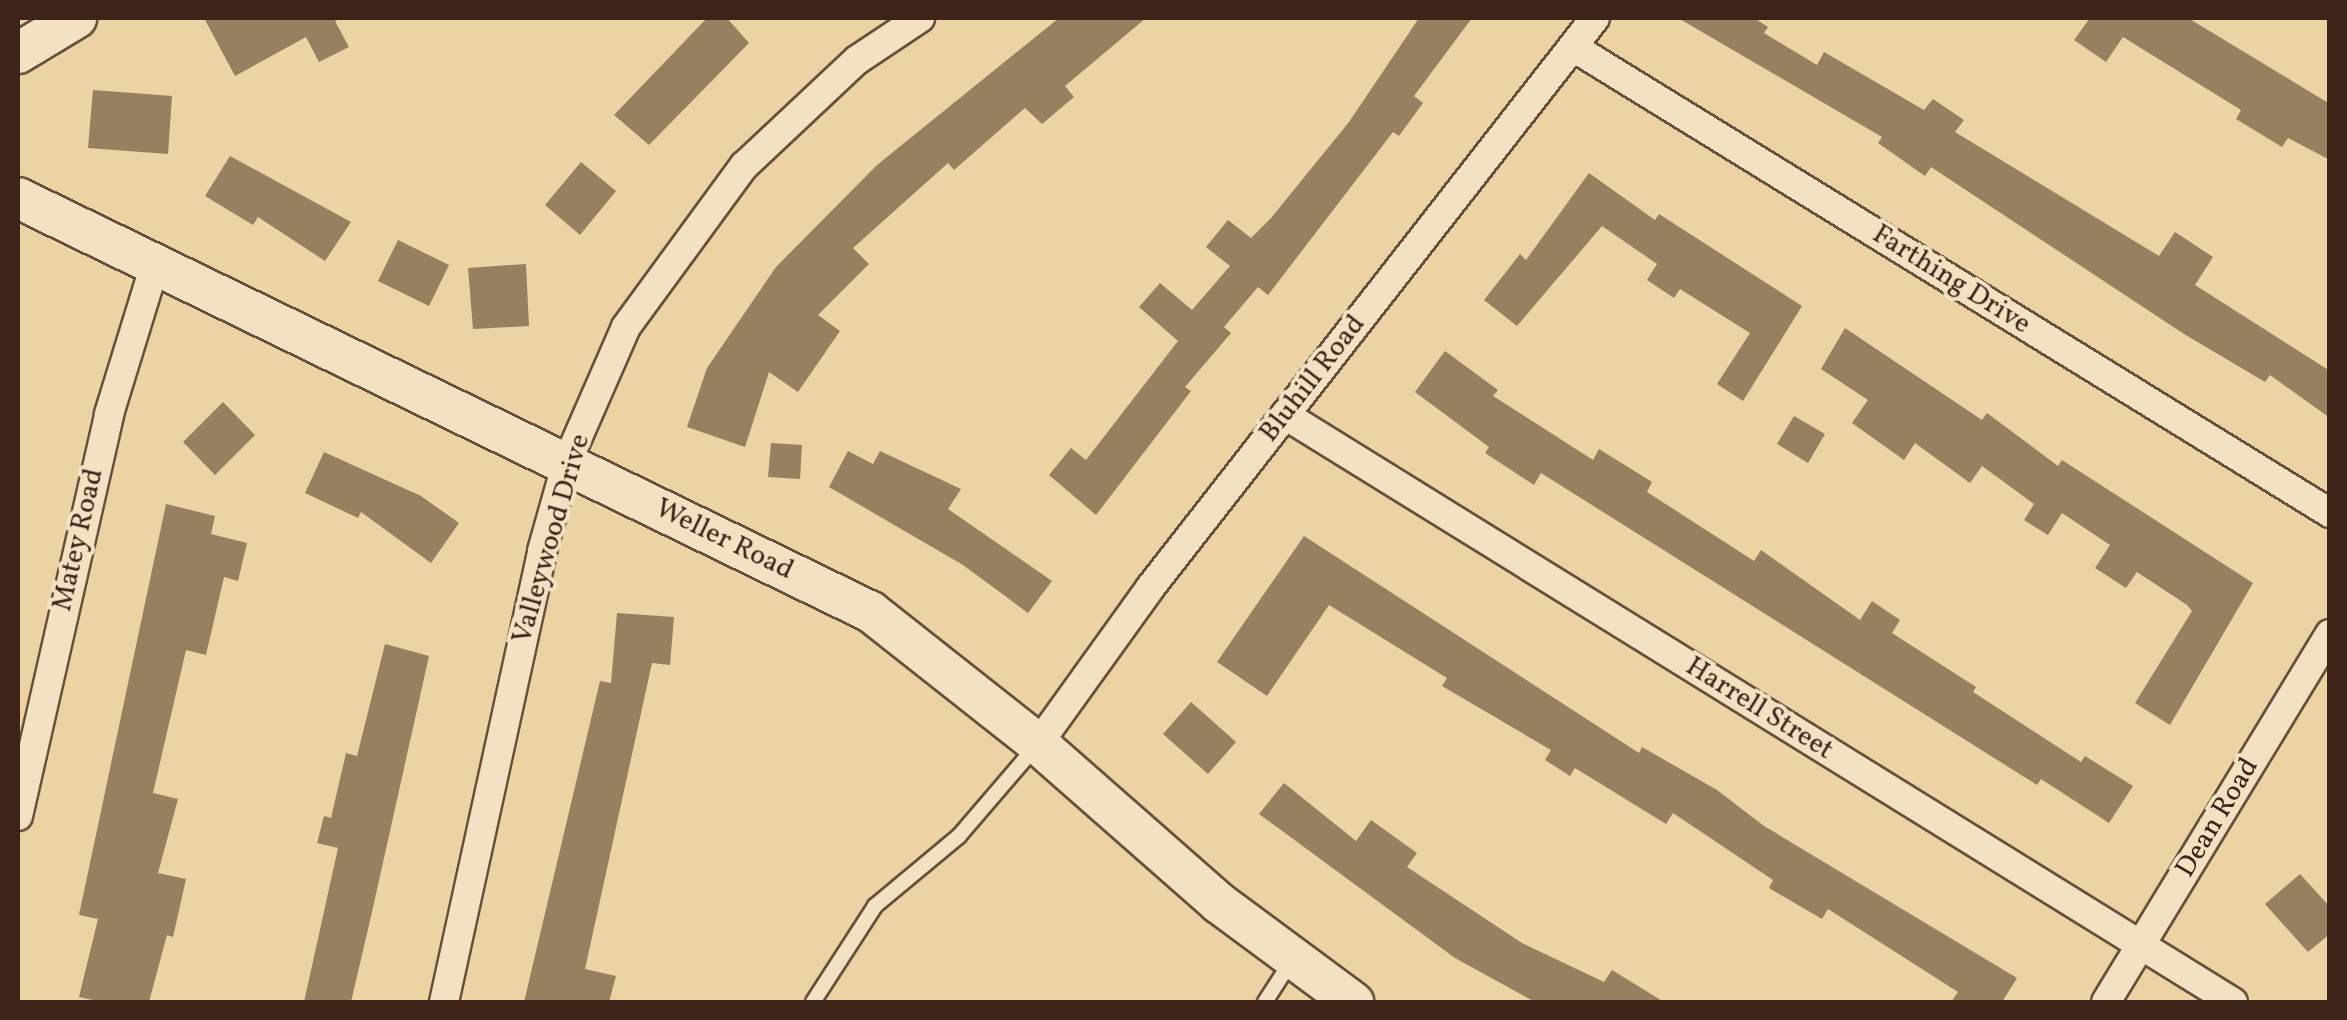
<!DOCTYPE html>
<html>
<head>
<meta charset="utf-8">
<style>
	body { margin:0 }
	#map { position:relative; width:2347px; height:1020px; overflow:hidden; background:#ebd3a3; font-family:Vollkorn,serif }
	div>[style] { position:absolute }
	.building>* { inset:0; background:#987f60 }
	.roads { filter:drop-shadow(2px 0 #694f3b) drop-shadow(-2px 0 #694f3b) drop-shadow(0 2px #694f3b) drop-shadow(0 -2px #694f3b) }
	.lane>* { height:14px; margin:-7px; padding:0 7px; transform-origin:7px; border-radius:7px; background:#f2e2c3 }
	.street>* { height:28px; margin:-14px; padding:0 14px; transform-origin:14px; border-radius:14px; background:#f2e2c3 }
	.secondary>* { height:40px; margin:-20px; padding:0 20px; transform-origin:20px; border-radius:20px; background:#f2e2c3 }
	span { translate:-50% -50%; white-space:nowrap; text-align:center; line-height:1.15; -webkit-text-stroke:8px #f2e2c3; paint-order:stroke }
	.street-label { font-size:28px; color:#3e2318 }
	.frame { position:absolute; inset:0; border:20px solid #3e2318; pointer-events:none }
</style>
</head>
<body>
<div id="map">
	<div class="building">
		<div style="clip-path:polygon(204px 18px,342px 18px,335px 21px,349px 47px,319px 62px,306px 37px,235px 76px)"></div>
		<div style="clip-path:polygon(707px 18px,727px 18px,749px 43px,649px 145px,614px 115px)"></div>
		<div style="clip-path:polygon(1059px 18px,1146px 18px,1065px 86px,1074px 97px,1042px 124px,1025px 108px,954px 170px,948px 163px,853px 248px,869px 264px,818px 315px,840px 331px,798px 392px,769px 372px,745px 447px,687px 427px,707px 368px,776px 267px,877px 165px)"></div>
		<div style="clip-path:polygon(1419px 18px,1472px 18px,1414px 96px,1423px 103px,1399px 136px,1393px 132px,1268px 295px,1258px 287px,1224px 327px,1231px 333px,1185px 387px,1191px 391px,1096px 515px,1049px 475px,1071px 448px,1086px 460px,1178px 341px,1139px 307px,1160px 283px,1192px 310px,1230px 266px,1206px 247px,1228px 220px,1251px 238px,1271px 218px,1349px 122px)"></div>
		<div style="clip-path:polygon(1678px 18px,1754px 18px,1768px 27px,1764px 33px,1817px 65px,1824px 52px,1924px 110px,1933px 99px,1964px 120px,1955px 132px,2159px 256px,2175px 232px,2213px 257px,2195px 285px,2330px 371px,2330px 418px,2270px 375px,2265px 382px,2184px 334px,1931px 167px,1925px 176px,1878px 143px,1882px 137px)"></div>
		<div style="clip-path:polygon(2090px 18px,2188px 18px,2330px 104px,2330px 160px,2288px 138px,2282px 147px,2236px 119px,2241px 110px,2123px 37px,2106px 62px,2074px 40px)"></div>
		<div style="clip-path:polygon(93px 90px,172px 96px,168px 154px,88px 148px)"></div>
		<div style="clip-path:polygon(230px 156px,351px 222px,325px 261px,258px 217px,253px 225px,205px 196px)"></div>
		<div style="clip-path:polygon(581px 162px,616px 191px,580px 235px,545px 205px)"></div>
		<div style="clip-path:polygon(1589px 173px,1655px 220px,1659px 214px,1802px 306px,1743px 401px,1717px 384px,1750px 333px,1680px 289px,1674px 298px,1647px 280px,1657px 264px,1602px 226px,1517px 326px,1484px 300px,1520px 254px,1526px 260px)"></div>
		<div style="clip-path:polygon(398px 240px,449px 265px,429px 306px,378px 281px)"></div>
		<div style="clip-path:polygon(526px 264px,529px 326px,473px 329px,468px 268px)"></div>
		<div style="clip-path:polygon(1845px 328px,1982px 420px,1987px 413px,2058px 466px,2062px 460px,2253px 583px,2170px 725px,2135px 703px,2192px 611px,2187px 605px,2137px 572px,2126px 588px,2095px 568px,2110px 545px,2062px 513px,2048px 535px,2024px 520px,2034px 504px,1982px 466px,1970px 483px,1915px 443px,1904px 460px,1852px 423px,1868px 400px,1821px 369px)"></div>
		<div style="clip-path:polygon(1445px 351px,1498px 390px,1493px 396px,1593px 460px,1599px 449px,1652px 482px,1647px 492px,1754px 561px,1761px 550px,1860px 620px,1872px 601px,1900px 620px,1892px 633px,1976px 687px,1973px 692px,2081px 762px,2085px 756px,2133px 786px,2109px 823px,2041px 779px,2037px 785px,1541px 473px,1534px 485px,1485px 453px,1489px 447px,1415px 392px)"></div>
		<div style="clip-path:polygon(223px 402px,255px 435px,215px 475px,183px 442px)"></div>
		<div style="clip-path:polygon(1794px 416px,1825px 434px,1808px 463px,1777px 444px)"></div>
		<div style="clip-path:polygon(771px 443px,802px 445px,800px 479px,768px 477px)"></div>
		<div style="clip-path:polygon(848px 451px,873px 464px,880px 451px,961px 489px,948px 509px,1052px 581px,1028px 613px,963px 565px,829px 487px)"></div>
		<div style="clip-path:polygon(324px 452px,421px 496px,459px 523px,431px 563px,361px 512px,358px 518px,305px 493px)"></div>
		<div style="clip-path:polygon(166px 504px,215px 516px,211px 534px,247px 543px,238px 581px,224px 577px,206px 655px,186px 650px,153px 793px,178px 799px,158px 873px,186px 879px,173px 937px,167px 935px,149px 1002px,101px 1002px,79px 997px,98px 919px,79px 915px)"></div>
		<div style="clip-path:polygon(1304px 536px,1639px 753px,1642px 747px,1717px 790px,1764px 826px,2017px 978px,2002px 1002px,1951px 1002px,1958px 992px,1828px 909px,1822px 919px,1769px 888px,1773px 880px,1673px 813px,1666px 824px,1575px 768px,1570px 776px,1545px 760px,1551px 750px,1442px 686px,1447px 678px,1329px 605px,1267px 696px,1217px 662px)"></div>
		<div style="clip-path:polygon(617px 613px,674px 617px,670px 665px,652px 663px,585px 969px,616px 976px,609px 1002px,524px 1002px,600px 681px,611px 683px)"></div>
		<div style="clip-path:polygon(385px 644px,429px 656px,372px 912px,351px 1002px,304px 1002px,338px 848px,317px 843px,324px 816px,331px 818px,346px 753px,357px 756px)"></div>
		<div style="clip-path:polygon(1191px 702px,1236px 742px,1208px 774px,1163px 734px)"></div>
		<div style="clip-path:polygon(1284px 783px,1356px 841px,1371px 820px,1417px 853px,1407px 867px,1522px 943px,1604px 982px,1612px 970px,1664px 1002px,1535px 1002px,1455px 958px,1259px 814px)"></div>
		<div style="clip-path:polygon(2300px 874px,2330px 907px,2330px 934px,2308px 952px,2265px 904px)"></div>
	</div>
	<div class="roads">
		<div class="lane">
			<div style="left:813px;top:1002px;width:114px;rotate:-57.1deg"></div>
			<div style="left:875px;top:906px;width:109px;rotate:-39.8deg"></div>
			<div style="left:959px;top:836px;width:120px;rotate:-49.4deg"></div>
			<div style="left:1265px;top:1002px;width:50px;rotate:-57.3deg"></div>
		</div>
		<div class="street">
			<div style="left:1573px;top:47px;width:889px;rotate:31.62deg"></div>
			<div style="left:1285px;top:415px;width:1115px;rotate:31.77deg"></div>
			<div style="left:1038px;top:744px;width:192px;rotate:-54.3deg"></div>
			<div style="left:1150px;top:588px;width:723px;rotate:-52.02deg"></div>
			<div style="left:18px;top:816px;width:412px;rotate:-77.2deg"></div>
			<div style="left:109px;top:414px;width:153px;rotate:-72.9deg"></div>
			<div style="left:444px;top:1002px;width:462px;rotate:-77.7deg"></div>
			<div style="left:542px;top:551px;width:92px;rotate:-74.3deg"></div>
			<div style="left:567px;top:462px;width:147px;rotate:-66.4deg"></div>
			<div style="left:626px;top:327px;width:200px;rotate:-53.8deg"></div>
			<div style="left:744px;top:166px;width:155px;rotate:-43.2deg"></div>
			<div style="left:857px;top:60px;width:76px;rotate:-33.7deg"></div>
			<div style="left:2106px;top:1002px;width:431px;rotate:-58.7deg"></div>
		</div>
		<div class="secondary">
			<div style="left:18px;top:53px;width:68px;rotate:-31.1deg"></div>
			<div style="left:18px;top:198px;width:948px;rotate:25.89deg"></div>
			<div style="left:871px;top:612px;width:213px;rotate:38.3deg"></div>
			<div style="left:1038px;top:744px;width:241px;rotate:41.3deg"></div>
			<div style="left:1219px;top:903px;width:167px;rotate:36.5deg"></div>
		</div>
	</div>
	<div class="street-label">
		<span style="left:1951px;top:280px;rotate:32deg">Farthing Drive</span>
		<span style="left:1313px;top:379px;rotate:-52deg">Bluhill Road</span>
		<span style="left:552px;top:539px;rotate:-74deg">Valleywood Drive</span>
		<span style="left:79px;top:540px;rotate:-77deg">Matey Road</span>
		<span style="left:724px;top:540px;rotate:26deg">Weller Road</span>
		<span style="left:1759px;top:709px;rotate:32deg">Harrell Street</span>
		<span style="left:2218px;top:818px;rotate:-59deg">Dean Road</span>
	</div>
	<div class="frame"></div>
</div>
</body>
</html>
